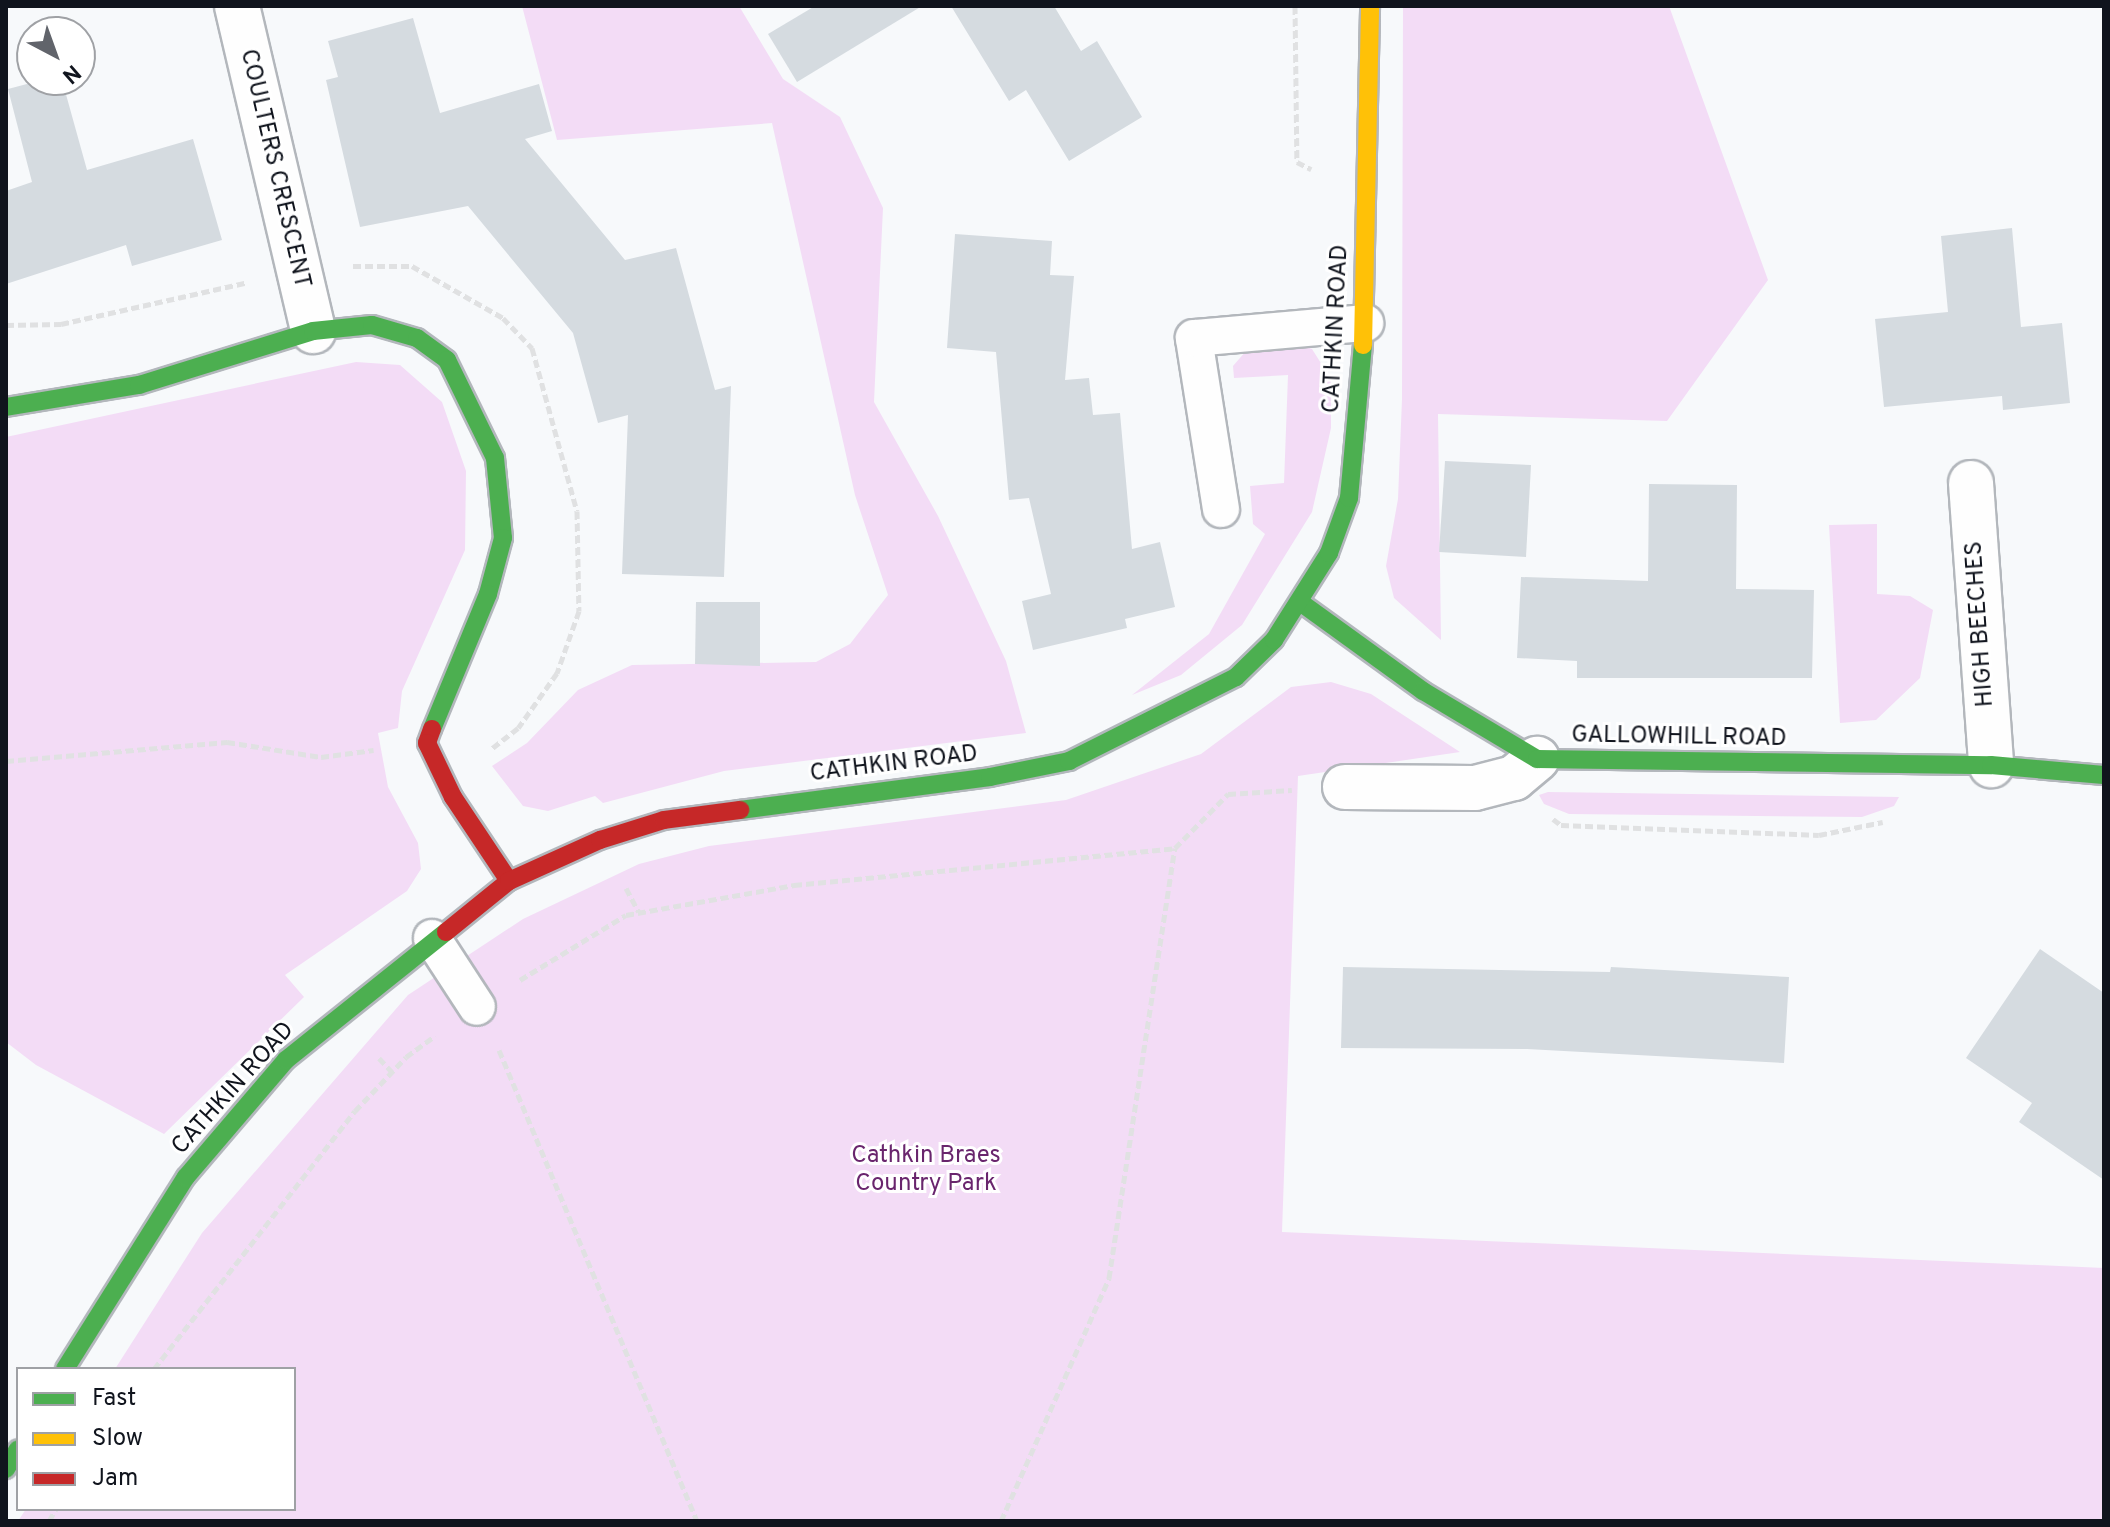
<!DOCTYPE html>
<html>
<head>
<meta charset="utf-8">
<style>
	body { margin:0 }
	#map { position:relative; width:2110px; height:1527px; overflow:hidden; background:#f7f9fb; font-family:Overpass,sans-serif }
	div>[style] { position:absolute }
	.green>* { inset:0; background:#f3dcf6 }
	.building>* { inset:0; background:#d5dbe0 }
	.path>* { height:5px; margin-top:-2.5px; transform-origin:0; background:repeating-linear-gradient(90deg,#e0e1e2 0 8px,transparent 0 12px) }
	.roads { filter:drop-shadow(2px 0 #b3b7bc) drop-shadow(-2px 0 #b3b7bc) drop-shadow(0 2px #b3b7bc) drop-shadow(0 -2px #b3b7bc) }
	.lane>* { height:36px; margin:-18px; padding:0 18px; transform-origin:18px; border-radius:18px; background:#fefefe }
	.street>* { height:44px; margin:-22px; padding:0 22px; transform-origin:22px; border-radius:22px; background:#fefefe }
	.fast>* { height:18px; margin:-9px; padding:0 9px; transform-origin:9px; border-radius:9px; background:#4caf50 }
	.slow>* { height:18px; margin:-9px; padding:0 9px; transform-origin:9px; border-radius:9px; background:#ffc107 }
	.jam>* { height:18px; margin:-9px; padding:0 9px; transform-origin:9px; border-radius:9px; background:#c62828 }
	span { translate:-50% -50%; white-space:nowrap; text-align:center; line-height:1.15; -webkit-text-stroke:6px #fff; paint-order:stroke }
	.street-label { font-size:24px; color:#10141d }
	.park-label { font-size:24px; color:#69256d }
	.frame { position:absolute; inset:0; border:8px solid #10141d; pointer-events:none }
	.legend { position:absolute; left:16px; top:1367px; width:280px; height:144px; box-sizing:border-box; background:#fff; border:2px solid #9fa1a5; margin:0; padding:10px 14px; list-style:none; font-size:24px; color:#10141d }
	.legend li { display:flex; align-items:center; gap:16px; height:40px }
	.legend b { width:40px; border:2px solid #9fa1a5 }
	.north { position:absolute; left:16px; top:16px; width:80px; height:80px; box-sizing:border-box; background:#fff; border:2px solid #9fa1a5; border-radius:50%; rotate:139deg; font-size:22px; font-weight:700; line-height:32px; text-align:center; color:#10141d }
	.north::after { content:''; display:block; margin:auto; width:28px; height:36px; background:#61646b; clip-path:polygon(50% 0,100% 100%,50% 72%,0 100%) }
</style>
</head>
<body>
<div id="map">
	<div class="green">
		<div style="clip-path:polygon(522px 6px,739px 6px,783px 79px,840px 117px,883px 208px,874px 402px,938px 516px,1006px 661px,1026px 733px,724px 771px,603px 803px,595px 796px,548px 811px,523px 806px,492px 766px,527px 743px,578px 690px,632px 665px,816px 662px,850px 644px,888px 595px,855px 495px,772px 123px,557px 140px)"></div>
		<div style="clip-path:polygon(1403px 6px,1669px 6px,1768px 280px,1667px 421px,1438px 414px,1441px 640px,1394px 598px,1386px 566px,1398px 499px,1402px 399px)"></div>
		<div style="clip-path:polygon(1289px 340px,1312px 349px,1331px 379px,1331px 428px,1312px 512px,1242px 625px,1181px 675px,1132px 695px,1209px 634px,1265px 534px,1253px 524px,1250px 486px,1284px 483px,1288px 375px,1234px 378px,1233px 366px,1252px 344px)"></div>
		<div style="clip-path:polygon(356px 362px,400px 365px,442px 402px,466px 471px,465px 550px,402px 691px,398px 728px,378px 733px,388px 787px,418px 843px,421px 869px,407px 891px,285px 975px,304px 997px,164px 1134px,36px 1065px,6px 1042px,6px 437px)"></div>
		<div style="clip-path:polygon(1877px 524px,1877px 594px,1910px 596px,1933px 610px,1920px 678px,1876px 720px,1840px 723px,1829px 525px)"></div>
		<div style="clip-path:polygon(1331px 682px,1371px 694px,1460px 752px,1298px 776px,1282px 1232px,2104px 1268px,2104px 1521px,18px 1521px,26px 1509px,294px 1509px,294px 1369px,115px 1369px,202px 1233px,408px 995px,523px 919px,639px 864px,709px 846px,1066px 800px,1201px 754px,1291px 687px)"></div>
		<div style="clip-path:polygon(1548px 792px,1899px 797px,1894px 806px,1862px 817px,1569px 814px,1544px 804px,1539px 795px)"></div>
	</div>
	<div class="building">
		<div style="clip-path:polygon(815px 6px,922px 6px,797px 82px,768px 34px)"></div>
		<div style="clip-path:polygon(951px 6px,1054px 6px,1081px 51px,1097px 41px,1142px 117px,1069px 161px,1026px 90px,1009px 101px)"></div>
		<div style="clip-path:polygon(413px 18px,440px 113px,539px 84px,552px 131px,525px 139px,625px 260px,676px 248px,715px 390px,731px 386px,724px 577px,622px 574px,628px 415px,598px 423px,573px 333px,468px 206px,360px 227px,326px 80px,338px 77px,328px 41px)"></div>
		<div style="clip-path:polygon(42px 80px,62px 80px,87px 170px,193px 139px,222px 240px,132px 266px,126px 245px,6px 284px,6px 191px,32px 182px,8px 89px)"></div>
		<div style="clip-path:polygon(2012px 228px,2021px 327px,2062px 323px,2070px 403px,2003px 410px,2002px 396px,1884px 407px,1875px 319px,1948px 312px,1941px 236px)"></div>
		<div style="clip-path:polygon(955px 234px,1052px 241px,1050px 275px,1074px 276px,1065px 380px,1089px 378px,1093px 415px,1120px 413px,1132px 549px,1160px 542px,1175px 607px,1125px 619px,1127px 628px,1033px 650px,1022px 601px,1051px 594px,1029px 498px,1009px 500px,996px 352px,947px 348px)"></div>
		<div style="clip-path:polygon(1445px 461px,1531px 465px,1526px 557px,1439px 552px)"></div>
		<div style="clip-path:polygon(1649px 484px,1737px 485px,1736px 589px,1814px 590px,1812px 678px,1577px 678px,1577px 661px,1517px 658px,1521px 577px,1648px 581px)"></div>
		<div style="clip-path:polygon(696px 602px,760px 602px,760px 666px,695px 664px)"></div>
		<div style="clip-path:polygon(2040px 949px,2104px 993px,2104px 1180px,2019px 1122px,2032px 1103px,1966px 1058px)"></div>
		<div style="clip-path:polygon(1343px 967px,1610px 972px,1611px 967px,1789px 977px,1784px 1063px,1527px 1049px,1341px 1048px)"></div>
	</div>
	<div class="path">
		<div style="left:1295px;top:6px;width:156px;rotate:89.3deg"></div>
		<div style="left:1297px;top:162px;width:16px;rotate:27deg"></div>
		<div style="left:353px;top:266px;width:59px"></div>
		<div style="left:412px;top:266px;width:105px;rotate:29.7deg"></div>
		<div style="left:503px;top:318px;width:42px;rotate:46deg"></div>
		<div style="left:532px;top:348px;width:169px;rotate:74.6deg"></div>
		<div style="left:577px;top:511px;width:100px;rotate:88.9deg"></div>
		<div style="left:579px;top:611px;width:66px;rotate:109.5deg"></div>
		<div style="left:557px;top:673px;width:67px;rotate:125.3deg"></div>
		<div style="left:518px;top:728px;width:34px;rotate:142deg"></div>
		<div style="left:6px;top:325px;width:55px;rotate:-1deg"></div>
		<div style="left:61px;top:324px;width:189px;rotate:-12.6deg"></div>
		<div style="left:6px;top:761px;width:222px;rotate:-4.9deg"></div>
		<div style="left:227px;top:742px;width:95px;rotate:9.1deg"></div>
		<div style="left:321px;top:757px;width:53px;rotate:-7.5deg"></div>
		<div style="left:1553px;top:819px;width:10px;rotate:37deg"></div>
		<div style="left:1561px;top:825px;width:258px;rotate:2.2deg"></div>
		<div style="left:1819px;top:835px;width:65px;rotate:-11.5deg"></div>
		<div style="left:626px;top:888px;width:27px;rotate:62deg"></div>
		<div style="left:520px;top:980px;width:124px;rotate:-31.5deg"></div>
		<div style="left:626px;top:915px;width:171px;rotate:-10.1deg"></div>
		<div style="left:794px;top:885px;width:383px;rotate:-5.5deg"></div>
		<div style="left:1175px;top:848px;width:76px;rotate:-45.5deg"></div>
		<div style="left:1228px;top:794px;width:64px;rotate:-3.6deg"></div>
		<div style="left:499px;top:1050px;width:511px;rotate:67.2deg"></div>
		<div style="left:379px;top:1058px;width:19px;rotate:47deg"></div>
		<div style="left:154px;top:1369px;width:327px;rotate:-52.1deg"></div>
		<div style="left:355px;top:1111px;width:74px;rotate:-46.6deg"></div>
		<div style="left:406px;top:1057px;width:36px;rotate:-36deg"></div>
		<div style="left:49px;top:1521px;width:14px;rotate:-60deg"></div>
		<div style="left:1001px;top:1521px;width:266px;rotate:-66deg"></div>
		<div style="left:1109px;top:1278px;width:435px;rotate:-81.3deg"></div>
	</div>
	<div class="roads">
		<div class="lane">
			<div style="left:1221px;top:509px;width:173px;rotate:-99deg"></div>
			<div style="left:1194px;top:338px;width:172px;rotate:-5deg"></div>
			<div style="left:432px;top:938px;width:82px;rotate:56.9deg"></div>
		</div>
		<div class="street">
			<div style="left:237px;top:6px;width:334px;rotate:76.8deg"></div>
			<div style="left:1971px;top:483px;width:283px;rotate:85.9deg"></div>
			<div style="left:1345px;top:787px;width:130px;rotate:0.4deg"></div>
			<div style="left:1475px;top:788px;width:40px;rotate:-14.4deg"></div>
			<div style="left:1514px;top:778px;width:30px;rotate:-40deg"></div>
		</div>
		<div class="fast">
			<div style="left:6px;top:407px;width:135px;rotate:-9.4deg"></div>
			<div style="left:139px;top:385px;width:182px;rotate:-17.2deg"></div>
			<div style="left:313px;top:331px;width:59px;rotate:-5.8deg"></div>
			<div style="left:372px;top:325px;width:47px;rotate:16.1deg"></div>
			<div style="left:417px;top:338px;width:37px;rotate:36deg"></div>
			<div style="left:447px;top:360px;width:109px;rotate:63.9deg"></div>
			<div style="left:495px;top:458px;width:80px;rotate:84.3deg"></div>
			<div style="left:503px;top:538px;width:58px;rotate:105deg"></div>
			<div style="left:488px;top:594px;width:146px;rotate:112.5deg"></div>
			<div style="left:1300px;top:602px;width:152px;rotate:35.9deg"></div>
			<div style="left:1423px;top:691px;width:133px;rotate:30.8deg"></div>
			<div style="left:1537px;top:759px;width:454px;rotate:0.8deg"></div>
			<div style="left:1991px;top:765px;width:113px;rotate:5.1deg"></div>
			<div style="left:740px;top:810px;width:252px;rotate:-7.5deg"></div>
			<div style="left:990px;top:777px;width:81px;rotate:-11.4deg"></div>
			<div style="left:1069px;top:761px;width:187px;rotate:-26.7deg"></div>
			<div style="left:1236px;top:677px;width:53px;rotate:-44.2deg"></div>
			<div style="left:1274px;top:640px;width:103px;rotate:-57.7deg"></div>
			<div style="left:1329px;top:553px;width:59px;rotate:-70deg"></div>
			<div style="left:1349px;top:498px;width:154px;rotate:-84.8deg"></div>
			<div style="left:65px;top:1369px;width:227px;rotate:-57.8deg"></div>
			<div style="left:186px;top:1177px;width:154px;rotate:-49.5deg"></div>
			<div style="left:286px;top:1060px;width:205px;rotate:-38.7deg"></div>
			<div style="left:6px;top:1469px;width:23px;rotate:-59deg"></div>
		</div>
		<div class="slow">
			<div style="left:1363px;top:345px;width:339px;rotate:-88.8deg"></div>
		</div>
		<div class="jam">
			<div style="left:432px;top:729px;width:15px;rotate:110deg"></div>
			<div style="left:427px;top:743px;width:60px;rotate:64.3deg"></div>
			<div style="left:453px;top:797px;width:101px;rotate:56.3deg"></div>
			<div style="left:446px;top:932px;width:81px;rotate:-39deg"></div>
			<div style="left:509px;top:881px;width:100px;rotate:-24.3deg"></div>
			<div style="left:600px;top:840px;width:67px;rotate:-17.4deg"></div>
			<div style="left:664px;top:820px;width:77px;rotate:-7.5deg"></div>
		</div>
	</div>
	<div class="street-label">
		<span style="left:274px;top:169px;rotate:77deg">COULTERS CRESCENT</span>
		<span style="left:1337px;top:329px;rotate:-87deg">CATHKIN ROAD</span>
		<span style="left:1981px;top:624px;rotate:-94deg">HIGH BEECHES</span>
		<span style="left:1679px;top:738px;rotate:1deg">GALLOWHILL ROAD</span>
		<span style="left:894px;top:765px;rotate:-7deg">CATHKIN ROAD</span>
		<span style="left:234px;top:1089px;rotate:-48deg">CATHKIN ROAD</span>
	</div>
	<div class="park-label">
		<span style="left:926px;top:1171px">Cathkin Braes<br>Country Park</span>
	</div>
	<div class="frame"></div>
	<ul class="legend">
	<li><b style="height:10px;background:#4caf50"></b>Fast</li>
	<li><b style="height:10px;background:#ffc107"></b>Slow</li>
	<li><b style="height:10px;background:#c62828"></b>Jam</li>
	</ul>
	<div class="north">N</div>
</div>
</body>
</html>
